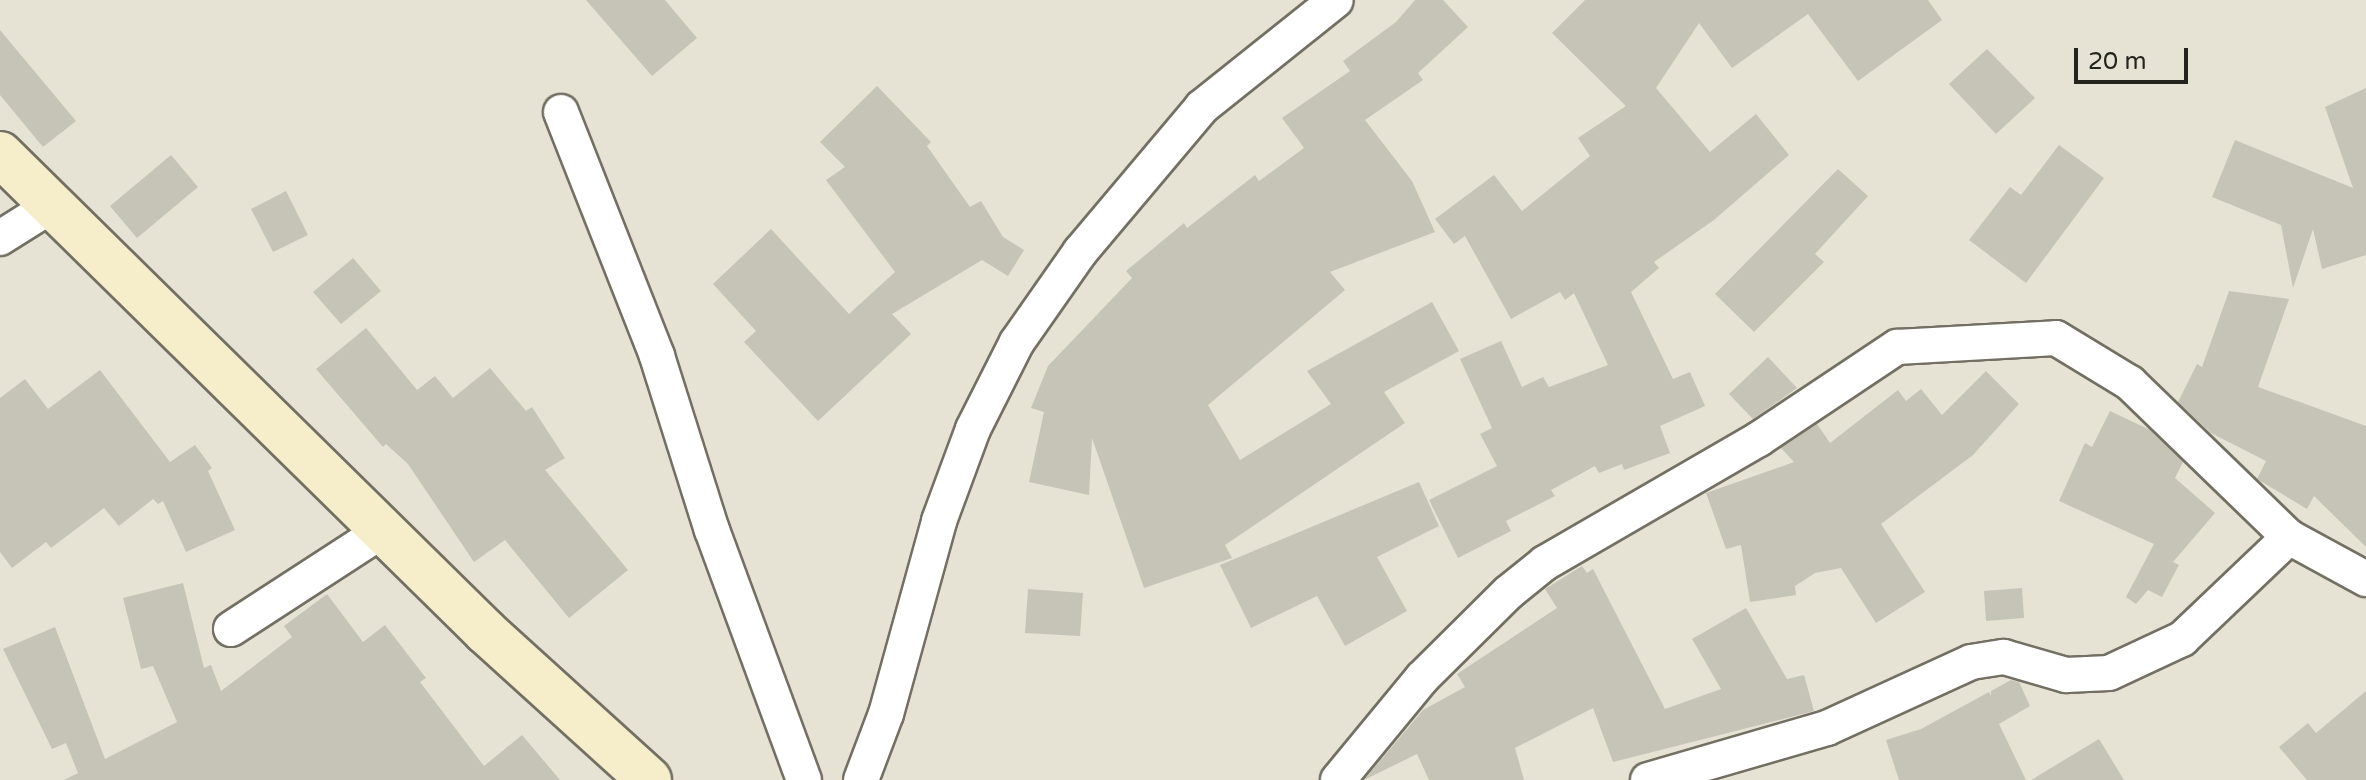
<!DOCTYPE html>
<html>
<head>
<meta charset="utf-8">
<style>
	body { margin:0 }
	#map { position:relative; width:2366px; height:780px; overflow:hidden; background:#e6e3d4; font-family:"Varela Round",sans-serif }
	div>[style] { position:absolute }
	.building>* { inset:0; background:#c6c4b6 }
	.roads { filter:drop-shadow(2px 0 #737063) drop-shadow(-2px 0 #737063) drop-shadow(0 2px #737063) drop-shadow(0 -2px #737063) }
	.minor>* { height:34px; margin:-17px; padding:0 17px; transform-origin:17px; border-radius:17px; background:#fff }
	.secondary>* { height:44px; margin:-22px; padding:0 22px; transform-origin:22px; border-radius:22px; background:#f6eecb }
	span { translate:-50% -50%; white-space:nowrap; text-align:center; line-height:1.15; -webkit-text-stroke:6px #e6e3d4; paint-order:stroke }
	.scale { position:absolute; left:2074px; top:48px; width:114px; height:36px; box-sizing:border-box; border:4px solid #24231d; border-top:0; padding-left:10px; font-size:24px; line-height:28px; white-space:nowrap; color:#24231d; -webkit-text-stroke:6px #e6e3d4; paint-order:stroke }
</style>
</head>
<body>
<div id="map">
	<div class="building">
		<div style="clip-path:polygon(586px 0,665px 0,697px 38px,652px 76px)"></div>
		<div style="clip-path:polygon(1415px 0,1443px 0,1468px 27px,1418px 73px,1423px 80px,1365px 120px,1412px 181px,1435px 232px,1330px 272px,1345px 290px,1208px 405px,1240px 460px,1331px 404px,1307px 371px,1432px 302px,1459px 351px,1384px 392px,1405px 423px,1225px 545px,1232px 558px,1144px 588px,1092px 438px,1089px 495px,1029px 482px,1044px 412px,1031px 408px,1048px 366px,1132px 278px,1126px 271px,1184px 223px,1187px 228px,1255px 175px,1259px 181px,1304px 148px,1282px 118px,1350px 71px,1343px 61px,1396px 22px)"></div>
		<div style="clip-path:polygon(1585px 0,1928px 0,1942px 20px,1858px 81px,1808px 14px,1732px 68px,1699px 23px,1656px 88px,1710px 152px,1756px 114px,1789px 155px,1714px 220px,1654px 262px,1659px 268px,1631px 292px,1673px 379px,1690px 372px,1705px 406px,1660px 426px,1670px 453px,1624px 470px,1622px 464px,1599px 473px,1595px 466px,1551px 490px,1555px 496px,1506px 521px,1511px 531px,1458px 558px,1429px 500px,1497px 466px,1480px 434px,1492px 428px,1460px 359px,1501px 341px,1522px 387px,1543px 377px,1549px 387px,1608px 365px,1574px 293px,1565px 300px,1560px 292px,1511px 319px,1465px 236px,1454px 244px,1435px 219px,1494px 175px,1522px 211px,1590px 156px,1578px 138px,1626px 106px,1552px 33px)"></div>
		<div style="clip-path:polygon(0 30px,76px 121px,43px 147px,0 95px)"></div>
		<div style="clip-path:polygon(1987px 49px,2035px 98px,1996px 134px,1949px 84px)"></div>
		<div style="clip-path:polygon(877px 86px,931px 142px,927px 146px,970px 207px,981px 201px,1003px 237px,1024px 250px,1008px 276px,982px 260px,892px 314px,911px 334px,818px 421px,744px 342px,756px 331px,713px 284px,771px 229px,849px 314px,895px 272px,826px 180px,845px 167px,820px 142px)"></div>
		<div style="clip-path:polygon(2366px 88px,2366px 255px,2322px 269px,2313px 229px,2293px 288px,2281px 225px,2212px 197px,2235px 140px,2353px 188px,2325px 107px)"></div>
		<div style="clip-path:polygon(2059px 145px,2104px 178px,2026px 283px,1969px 240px,2010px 187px,2021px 195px)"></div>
		<div style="clip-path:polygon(171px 155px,198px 187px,137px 238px,110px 206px)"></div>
		<div style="clip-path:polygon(1838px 169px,1868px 196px,1815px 254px,1824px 262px,1754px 332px,1715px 294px)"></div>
		<div style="clip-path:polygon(286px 191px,308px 235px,273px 252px,251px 209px)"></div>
		<div style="clip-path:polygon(353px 258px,381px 291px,341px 324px,313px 292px)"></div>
		<div style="clip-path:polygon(2229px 291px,2289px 299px,2258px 387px,2366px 426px,2366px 547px,2314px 496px,2307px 509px,2257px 479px,2266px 461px,2211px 433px,2178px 402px,2197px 364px,2202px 367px)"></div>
		<div style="clip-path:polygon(366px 328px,417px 390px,435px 376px,453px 398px,490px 368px,526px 411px,532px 407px,565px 458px,545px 470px,628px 570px,569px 618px,505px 540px,474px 562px,408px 464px,386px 444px,383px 447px,316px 369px)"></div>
		<div style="clip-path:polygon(1768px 357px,1797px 388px,1753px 419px,1729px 394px)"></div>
		<div style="clip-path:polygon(100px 370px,170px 462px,195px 445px,212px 468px,208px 471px,235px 530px,186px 552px,163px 501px,158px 504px,153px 499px,119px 526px,104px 508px,51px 548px,46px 542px,12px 568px,0 552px,0 398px,25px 379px,48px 409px)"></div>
		<div style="clip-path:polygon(1986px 371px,2019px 404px,1973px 455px,1881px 524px,1925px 592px,1876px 623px,1841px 568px,1815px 573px,1795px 586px,1796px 595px,1750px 602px,1741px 545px,1726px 549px,1706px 493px,1794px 462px,1781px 448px,1817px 424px,1830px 443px,1898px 390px,1906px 401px,1921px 389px,1942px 415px)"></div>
		<div style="clip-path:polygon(2110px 411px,2150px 430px,2183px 462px,2175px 478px,2215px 513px,2173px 562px,2179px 565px,2162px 597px,2148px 590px,2136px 604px,2126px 597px,2154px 544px,2059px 501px,2085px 443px,2092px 447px)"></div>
		<div style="clip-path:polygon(1419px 482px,1439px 526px,1377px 557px,1407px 611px,1345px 646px,1317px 596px,1251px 628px,1220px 565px)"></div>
		<div style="clip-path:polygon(1582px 566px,1587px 573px,1593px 569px,1665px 709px,1721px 689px,1692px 639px,1746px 608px,1787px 679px,1804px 675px,1814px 711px,1613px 762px,1593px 708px,1515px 748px,1524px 780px,1429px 780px,1417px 754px,1364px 780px,1423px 710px,1465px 687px,1457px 674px,1557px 608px,1545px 589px)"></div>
		<div style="clip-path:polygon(183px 583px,204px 668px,211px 665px,221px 691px,292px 637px,284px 626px,327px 594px,363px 642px,385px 625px,426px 678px,420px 682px,484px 766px,522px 735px,560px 780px,64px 780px,78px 773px,66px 743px,52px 749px,3px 649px,55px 627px,105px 759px,177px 722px,153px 666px,141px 669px,123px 598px)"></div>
		<div style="clip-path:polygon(2022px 588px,2024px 618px,1986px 621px,1984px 591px)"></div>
		<div style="clip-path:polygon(1028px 589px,1083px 593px,1080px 636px,1025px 633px)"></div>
		<div style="clip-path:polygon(2011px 680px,2019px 682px,2030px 706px,1999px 724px,2026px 780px,1899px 780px,1886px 740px,1921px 729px,1989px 692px,1991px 696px,1991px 691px)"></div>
		<div style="clip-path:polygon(2366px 691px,2366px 780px,2307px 780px,2279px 747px,2308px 723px,2316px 733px)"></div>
		<div style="clip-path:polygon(2099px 739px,2124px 780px,2031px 780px)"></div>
	</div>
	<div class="roads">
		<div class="minor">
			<div style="left:561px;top:112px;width:262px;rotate:68.5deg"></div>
			<div style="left:657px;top:356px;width:182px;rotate:72.5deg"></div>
			<div style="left:712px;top:530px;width:266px;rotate:69.8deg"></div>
			<div style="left:0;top:238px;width:64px;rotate:-32.2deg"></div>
			<div style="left:231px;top:629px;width:184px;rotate:-33deg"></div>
			<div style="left:861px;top:780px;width:71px;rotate:-69.3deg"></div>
			<div style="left:886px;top:714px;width:200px;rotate:-74.6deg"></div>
			<div style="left:939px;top:521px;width:98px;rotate:-69.7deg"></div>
			<div style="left:973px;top:429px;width:97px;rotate:-63.2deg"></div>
			<div style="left:1017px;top:342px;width:110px;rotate:-55deg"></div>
			<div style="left:1080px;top:252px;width:189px;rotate:-49.9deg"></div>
			<div style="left:1202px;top:107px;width:171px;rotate:-38.6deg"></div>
			<div style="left:1338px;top:780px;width:132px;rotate:-50.5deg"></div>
			<div style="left:1422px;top:678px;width:122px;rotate:-44.7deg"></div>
			<div style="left:1509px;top:592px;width:46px;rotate:-38.9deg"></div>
			<div style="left:1545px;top:563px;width:247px;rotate:-30.1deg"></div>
			<div style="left:1759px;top:439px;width:166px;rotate:-33.7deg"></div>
			<div style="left:1897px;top:347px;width:159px;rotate:-3.2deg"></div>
			<div style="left:2056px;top:338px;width:87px;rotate:31.3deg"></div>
			<div style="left:2130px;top:383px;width:221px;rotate:44.1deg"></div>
			<div style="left:2289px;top:537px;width:88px;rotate:28.6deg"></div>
			<div style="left:1648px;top:780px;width:186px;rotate:-16.2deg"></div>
			<div style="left:1827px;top:728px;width:158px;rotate:-24.6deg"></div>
			<div style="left:1971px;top:662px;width:33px;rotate:-9deg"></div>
			<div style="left:2004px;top:657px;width:65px;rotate:16.2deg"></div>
			<div style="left:2066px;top:675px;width:43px;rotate:-2.7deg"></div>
			<div style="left:2109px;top:673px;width:81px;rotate:-25deg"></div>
			<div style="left:2182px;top:639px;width:148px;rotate:-43.6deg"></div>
		</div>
		<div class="secondary">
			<div style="left:0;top:154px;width:682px;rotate:44.52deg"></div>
			<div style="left:486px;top:632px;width:220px;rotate:42.2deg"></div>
		</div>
	</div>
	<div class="scale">20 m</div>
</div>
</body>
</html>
